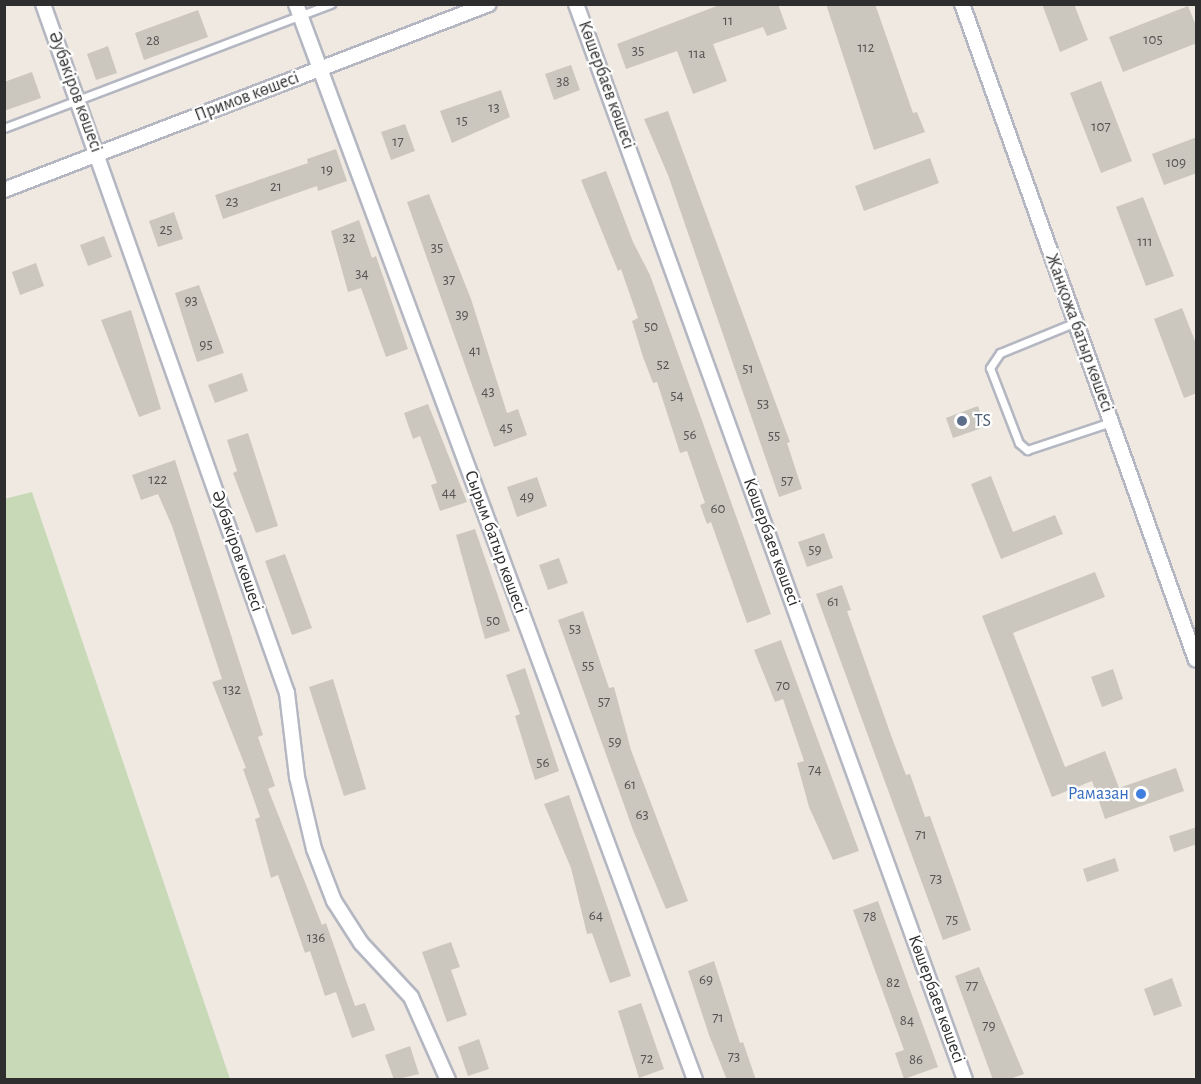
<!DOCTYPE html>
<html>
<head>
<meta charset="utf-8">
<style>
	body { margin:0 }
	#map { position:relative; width:1201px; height:1084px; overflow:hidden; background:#efe9e1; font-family:"Alegreya Sans",sans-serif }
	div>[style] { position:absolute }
	.cemetery>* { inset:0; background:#c8d9b8 }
	.building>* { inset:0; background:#cbc7bf }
	.roads { filter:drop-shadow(2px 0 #b4b7c1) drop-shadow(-2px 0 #b4b7c1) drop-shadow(0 2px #b4b7c1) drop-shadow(0 -2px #b4b7c1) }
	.lane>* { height:7px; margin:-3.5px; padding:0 3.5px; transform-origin:3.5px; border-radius:3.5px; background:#fff }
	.street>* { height:14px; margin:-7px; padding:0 7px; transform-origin:7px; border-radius:7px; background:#fff }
	.dots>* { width:16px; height:16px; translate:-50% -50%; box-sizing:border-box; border:3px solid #fff; border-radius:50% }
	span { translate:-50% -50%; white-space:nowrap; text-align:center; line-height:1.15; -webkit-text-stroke:4.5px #fff; paint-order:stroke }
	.number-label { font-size:15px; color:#555452 }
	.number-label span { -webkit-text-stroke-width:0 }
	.street-label { font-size:18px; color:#2e2e2e }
	.service-label { font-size:18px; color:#4e5e75 }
	.left { translate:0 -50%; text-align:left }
	.shop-label { font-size:18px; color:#366cbe }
	.right { translate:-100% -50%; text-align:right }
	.frame { position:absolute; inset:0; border:6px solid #2e2e2e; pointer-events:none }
</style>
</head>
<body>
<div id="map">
	<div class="cemetery">
		<div style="clip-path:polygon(32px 492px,230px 1079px,5px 1079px,4px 499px)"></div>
	</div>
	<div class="building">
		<div style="clip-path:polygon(722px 4px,778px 4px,787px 29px,767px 36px,763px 27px,713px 44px,727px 81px,693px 94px,677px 51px,626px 69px,617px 44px)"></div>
		<div style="clip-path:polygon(826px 4px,875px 4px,913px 113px,917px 112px,925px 132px,874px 150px)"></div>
		<div style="clip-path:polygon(1042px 4px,1074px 4px,1088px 40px,1060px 52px)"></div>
		<div style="clip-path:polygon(1188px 6px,1197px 28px,1197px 43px,1123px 72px,1109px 37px)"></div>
		<div style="clip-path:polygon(198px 10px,208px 37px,144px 60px,135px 33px)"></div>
		<div style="clip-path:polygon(108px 46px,117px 73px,96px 80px,87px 54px)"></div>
		<div style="clip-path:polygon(571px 65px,580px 90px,554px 100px,545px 74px)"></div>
		<div style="clip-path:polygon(32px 72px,41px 98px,4px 111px,4px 82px)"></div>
		<div style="clip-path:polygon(1101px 81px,1132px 161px,1101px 173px,1070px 93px)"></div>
		<div style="clip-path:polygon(501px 90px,510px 117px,452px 143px,440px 111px)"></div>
		<div style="clip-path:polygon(668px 111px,790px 442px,787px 443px,802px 489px,779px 497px,668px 175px,644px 119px)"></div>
		<div style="clip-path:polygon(405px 124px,415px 151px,391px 160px,381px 132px)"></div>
		<div style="clip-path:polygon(1197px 137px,1197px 173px,1164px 185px,1152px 154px)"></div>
		<div style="clip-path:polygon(336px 149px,347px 181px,318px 191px,317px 186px,223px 219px,215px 195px,308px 163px,307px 159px)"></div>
		<div style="clip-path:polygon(930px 158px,939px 183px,864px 211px,855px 186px)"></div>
		<div style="clip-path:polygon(606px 171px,633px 242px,650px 275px,771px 614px,747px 623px,711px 522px,707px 524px,700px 505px,705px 503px,687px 451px,680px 453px,657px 382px,653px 383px,643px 357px,632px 321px,638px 318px,621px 269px,618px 271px,581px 180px)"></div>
		<div style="clip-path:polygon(429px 194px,471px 299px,507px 413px,518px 409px,527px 435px,494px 447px,407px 202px)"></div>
		<div style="clip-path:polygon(1143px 197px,1174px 276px,1146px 286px,1116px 207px)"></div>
		<div style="clip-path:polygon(174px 212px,183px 239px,158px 247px,149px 221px)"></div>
		<div style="clip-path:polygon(359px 220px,372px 258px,376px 256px,408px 349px,386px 357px,361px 288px,348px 292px,331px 231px)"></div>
		<div style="clip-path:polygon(104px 236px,112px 257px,88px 266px,80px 245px)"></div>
		<div style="clip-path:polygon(36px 263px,44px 286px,20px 295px,12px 272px)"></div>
		<div style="clip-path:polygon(199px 285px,224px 353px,197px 362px,175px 293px)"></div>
		<div style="clip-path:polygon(1182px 308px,1197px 346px,1197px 393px,1184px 398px,1154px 319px)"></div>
		<div style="clip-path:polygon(131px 310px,161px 409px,139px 417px,101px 320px)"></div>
		<div style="clip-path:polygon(242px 373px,248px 391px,215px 403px,208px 385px)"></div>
		<div style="clip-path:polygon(428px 404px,467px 502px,440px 511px,431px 485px,437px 483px,420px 436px,413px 439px,404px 413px)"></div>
		<div style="clip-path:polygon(978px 406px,985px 427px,953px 438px,946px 418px)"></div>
		<div style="clip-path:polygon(248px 433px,278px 526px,256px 533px,233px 473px,237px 471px,227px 440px)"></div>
		<div style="clip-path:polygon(175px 460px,263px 735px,258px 737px,275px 786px,268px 789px,322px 925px,326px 923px,355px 1006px,365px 1003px,375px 1030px,352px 1038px,336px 992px,325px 996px,310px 951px,305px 953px,278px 875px,271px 878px,255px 819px,260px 817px,243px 769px,246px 768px,212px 682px,222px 679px,172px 526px,158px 494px,141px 500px,132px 475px)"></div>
		<div style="clip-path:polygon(991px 476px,1013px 532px,1055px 515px,1063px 534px,1001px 559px,971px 484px)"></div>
		<div style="clip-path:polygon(537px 477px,547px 506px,517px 517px,507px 487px)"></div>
		<div style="clip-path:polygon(475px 529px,510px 631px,485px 639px,456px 535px)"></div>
		<div style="clip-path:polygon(824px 533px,833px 558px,807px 567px,798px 542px)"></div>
		<div style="clip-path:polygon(285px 554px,312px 628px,292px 635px,265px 561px)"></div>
		<div style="clip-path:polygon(559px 558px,568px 583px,548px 590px,539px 565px)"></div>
		<div style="clip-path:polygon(1095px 572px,1105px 597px,1013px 633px,1065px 767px,1105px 751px,1119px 788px,1176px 768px,1184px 791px,1105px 819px,1092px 781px,1052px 797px,982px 616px)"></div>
		<div style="clip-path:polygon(842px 585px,851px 610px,847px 611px,892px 738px,906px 775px,910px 774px,925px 817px,930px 816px,971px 930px,943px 940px,816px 594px)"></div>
		<div style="clip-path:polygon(583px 611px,609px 688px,614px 687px,631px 750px,688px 901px,666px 909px,633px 830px,558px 620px)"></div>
		<div style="clip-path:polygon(781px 640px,859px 851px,833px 860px,809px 807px,797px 763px,804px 761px,783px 699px,775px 702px,754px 650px)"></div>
		<div style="clip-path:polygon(525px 668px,559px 771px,535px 780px,515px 716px,520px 714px,506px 675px)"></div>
		<div style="clip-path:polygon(1113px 669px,1123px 699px,1102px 707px,1091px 677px)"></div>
		<div style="clip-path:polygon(333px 679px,366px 789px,344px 796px,309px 687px)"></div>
		<div style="clip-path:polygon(569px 795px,631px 976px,610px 983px,592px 933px,587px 934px,571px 868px,544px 804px)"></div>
		<div style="clip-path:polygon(1197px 827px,1197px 844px,1174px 852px,1169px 836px)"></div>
		<div style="clip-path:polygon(1115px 858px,1119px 871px,1087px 882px,1083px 869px)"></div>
		<div style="clip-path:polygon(878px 901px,938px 1067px,904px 1079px,895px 1053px,904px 1050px,853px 910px)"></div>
		<div style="clip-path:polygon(451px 942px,460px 967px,451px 970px,467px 1015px,447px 1022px,422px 952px)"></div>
		<div style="clip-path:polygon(714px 961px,740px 1043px,743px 1042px,756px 1080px,727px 1080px,709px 1035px,688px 971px)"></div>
		<div style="clip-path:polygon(979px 967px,1024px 1074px,1007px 1080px,993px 1080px,955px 976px)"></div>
		<div style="clip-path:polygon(1172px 978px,1182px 1006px,1154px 1016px,1144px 989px)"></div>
		<div style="clip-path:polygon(641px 1003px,664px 1069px,639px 1078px,618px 1011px)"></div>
		<div style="clip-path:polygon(479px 1039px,489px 1069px,468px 1076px,458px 1047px)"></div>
		<div style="clip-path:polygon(410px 1046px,419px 1074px,394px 1080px,385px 1055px)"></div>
	</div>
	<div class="roads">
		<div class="lane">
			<div style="left:4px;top:128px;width:350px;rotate:-20.8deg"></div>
			<div style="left:1076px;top:322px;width:82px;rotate:157.8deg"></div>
			<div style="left:1000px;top:353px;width:18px;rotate:124deg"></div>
			<div style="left:990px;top:368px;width:80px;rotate:68.9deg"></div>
			<div style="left:1019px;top:443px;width:11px;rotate:41deg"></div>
			<div style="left:1027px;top:450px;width:89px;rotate:-18.4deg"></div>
		</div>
		<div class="street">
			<div style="left:43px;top:4px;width:731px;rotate:70.5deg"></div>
			<div style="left:287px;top:693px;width:85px;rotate:83.2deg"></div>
			<div style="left:297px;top:777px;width:74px;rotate:76.7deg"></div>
			<div style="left:314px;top:849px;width:56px;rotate:69deg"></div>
			<div style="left:334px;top:901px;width:50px;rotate:57.3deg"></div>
			<div style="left:361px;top:943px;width:74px;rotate:47.2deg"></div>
			<div style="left:411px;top:997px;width:91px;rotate:66deg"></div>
			<div style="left:296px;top:4px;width:1148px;rotate:69.65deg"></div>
			<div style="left:576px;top:4px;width:1144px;rotate:70.12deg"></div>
			<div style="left:962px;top:4px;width:696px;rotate:70.37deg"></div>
			<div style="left:4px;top:190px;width:519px;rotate:-20.98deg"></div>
		</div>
	</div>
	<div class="dots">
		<div style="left:962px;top:421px;background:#5c6f8a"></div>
		<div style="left:1141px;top:794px;background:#3f7fe0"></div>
	</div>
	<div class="number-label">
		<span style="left:728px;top:21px">11</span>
		<span style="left:1153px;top:40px">105</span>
		<span style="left:153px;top:41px">28</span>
		<span style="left:866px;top:48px">112</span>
		<span style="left:638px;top:51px">35</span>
		<span style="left:697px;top:54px">11а</span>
		<span style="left:563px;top:82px">38</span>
		<span style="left:494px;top:108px">13</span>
		<span style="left:462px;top:121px">15</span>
		<span style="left:1101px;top:127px">107</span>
		<span style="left:398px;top:142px">17</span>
		<span style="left:1176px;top:163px">109</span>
		<span style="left:327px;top:170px">19</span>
		<span style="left:276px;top:187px">21</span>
		<span style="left:232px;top:202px">23</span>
		<span style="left:166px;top:230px">25</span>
		<span style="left:349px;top:238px">32</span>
		<span style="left:1145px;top:242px">111</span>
		<span style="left:437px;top:248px">35</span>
		<span style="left:362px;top:274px">34</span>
		<span style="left:449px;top:280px">37</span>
		<span style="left:191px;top:301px">93</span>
		<span style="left:462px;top:315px">39</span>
		<span style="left:651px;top:327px">50</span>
		<span style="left:206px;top:345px">95</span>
		<span style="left:475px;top:351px">41</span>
		<span style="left:663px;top:365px">52</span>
		<span style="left:748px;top:369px">51</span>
		<span style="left:488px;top:392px">43</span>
		<span style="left:677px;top:396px">54</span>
		<span style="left:763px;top:404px">53</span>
		<span style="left:506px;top:428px">45</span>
		<span style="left:690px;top:435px">56</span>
		<span style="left:774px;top:436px">55</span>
		<span style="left:158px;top:480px">122</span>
		<span style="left:787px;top:481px">57</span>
		<span style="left:449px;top:493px">44</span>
		<span style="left:527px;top:497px">49</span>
		<span style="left:718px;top:509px">60</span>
		<span style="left:815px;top:550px">59</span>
		<span style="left:833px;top:602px">61</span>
		<span style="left:493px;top:621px">50</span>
		<span style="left:575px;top:629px">53</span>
		<span style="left:588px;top:666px">55</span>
		<span style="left:783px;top:686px">70</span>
		<span style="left:232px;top:690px">132</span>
		<span style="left:604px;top:702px">57</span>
		<span style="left:615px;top:742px">59</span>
		<span style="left:543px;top:763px">56</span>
		<span style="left:815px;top:770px">74</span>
		<span style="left:630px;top:785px">61</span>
		<span style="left:642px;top:815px">63</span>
		<span style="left:921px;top:835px">71</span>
		<span style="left:936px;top:879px">73</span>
		<span style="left:596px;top:916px">64</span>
		<span style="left:870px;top:917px">78</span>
		<span style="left:952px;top:920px">75</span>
		<span style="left:316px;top:938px">136</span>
		<span style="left:706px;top:980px">69</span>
		<span style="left:893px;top:983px">82</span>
		<span style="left:972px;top:986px">77</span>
		<span style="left:718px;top:1018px">71</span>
		<span style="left:907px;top:1021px">84</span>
		<span style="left:989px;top:1026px">79</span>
		<span style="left:734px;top:1057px">73</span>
		<span style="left:647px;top:1059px">72</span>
		<span style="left:916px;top:1060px">86</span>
	</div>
	<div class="street-label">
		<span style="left:606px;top:85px;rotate:70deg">Көшербаев көшесі</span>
		<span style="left:75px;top:92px;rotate:70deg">Әубәкіров көшесі</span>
		<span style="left:247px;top:97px;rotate:-21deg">Примов көшесі</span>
		<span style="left:1079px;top:333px;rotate:70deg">Жанқожа батыр көшесі</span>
		<span style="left:495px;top:542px;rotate:70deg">Сырым батыр көшесі</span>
		<span style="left:771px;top:542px;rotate:70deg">Көшербаев көшесі</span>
		<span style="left:237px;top:551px;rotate:71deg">Әубәкіров көшесі</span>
		<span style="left:936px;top:999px;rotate:70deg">Көшербаев көшесі</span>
	</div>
	<div class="service-label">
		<span class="left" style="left:974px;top:421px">TS</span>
	</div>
	<div class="shop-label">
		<span class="right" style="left:1129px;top:794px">Рамазан</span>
	</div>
	<div class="frame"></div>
</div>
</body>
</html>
